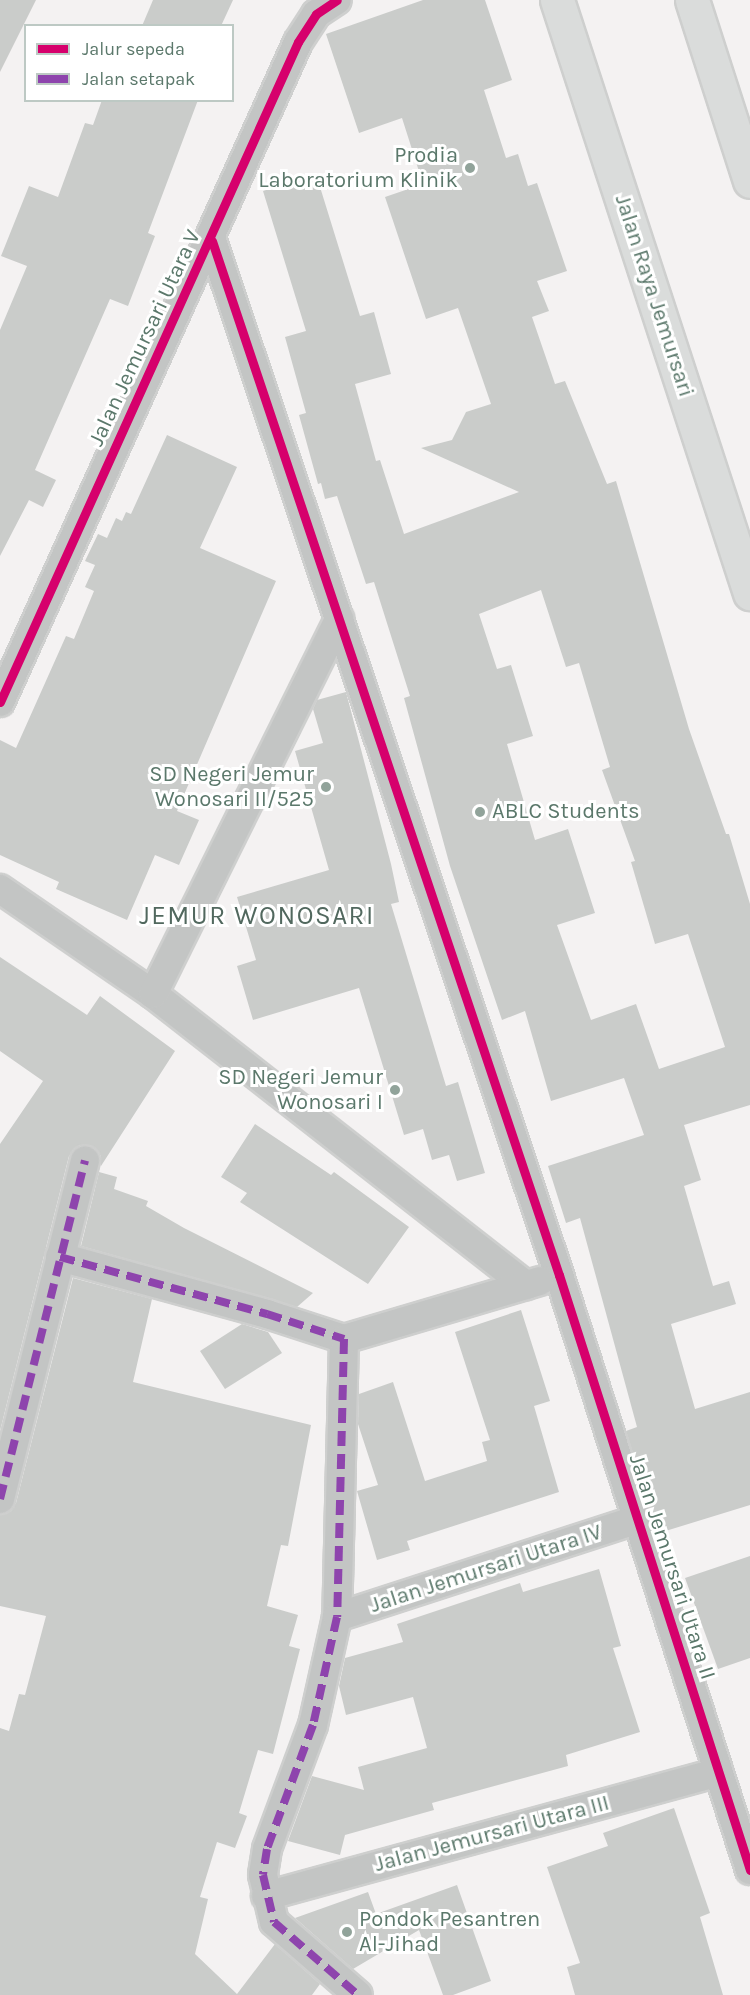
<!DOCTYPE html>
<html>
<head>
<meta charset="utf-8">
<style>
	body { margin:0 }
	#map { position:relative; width:750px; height:1995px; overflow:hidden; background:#f4f2f2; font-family:Karla,sans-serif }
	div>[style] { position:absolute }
	.building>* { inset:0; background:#caccca }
	.roads { filter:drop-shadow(2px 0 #cecfce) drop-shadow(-2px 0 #cecfce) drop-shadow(0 2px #cecfce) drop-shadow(0 -2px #cecfce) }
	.street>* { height:28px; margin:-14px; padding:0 14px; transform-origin:14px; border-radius:14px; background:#c3c5c4 }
	.primary>* { height:33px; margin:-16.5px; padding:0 16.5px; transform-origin:16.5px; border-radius:16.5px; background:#dadcdb }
	.quiet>* { height:8px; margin-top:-4px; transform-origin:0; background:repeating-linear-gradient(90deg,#8e44ad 0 15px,transparent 0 23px) }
	.cycleway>* { height:9px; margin:-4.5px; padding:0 4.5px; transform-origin:4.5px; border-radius:4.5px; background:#d6006c }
	.dots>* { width:16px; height:16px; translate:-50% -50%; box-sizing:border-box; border:3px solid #fff; border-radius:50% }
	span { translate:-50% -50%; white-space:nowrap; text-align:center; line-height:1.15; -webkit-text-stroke:6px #fff; paint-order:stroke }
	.poi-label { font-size:22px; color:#5b786b }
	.right { translate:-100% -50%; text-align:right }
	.left { translate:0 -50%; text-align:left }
	.street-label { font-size:22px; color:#5b786b }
	.quarter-label { font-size:26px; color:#51685e; letter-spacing:1.5px }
	.legend { position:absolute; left:24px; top:24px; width:210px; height:78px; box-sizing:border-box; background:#fff; border:2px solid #bdc9c4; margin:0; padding:8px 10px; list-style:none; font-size:18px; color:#5b786b }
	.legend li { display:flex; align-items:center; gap:12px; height:30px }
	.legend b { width:30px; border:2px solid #bdc9c4 }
</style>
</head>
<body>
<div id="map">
	<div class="building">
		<div style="clip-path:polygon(0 0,36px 0,0 72px)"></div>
		<div style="clip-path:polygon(153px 0,233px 0,221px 26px,142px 26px)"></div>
		<div style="clip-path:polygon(evenodd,423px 0,485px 0,512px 80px,484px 90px,506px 158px,518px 154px,528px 186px,537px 183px,567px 271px,537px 281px,549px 311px,532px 317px,555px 384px,565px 381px,607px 484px,616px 481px,689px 729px,726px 834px,729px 834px,750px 904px,750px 1105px,684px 1125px,701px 1180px,684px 1186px,713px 1286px,729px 1281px,736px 1304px,671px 1324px,695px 1409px,750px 1392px,750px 1505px,659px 1533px,626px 1431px,637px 1427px,580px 1218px,566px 1223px,548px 1166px,644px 1135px,624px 1078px,551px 1101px,525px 1011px,502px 1020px,450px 866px,404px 698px,410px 696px,374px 582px,366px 584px,337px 496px,325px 499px,321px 483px,318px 484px,299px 415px,306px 413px,285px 337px,306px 331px,263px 191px,316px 174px,360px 316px,374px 312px,391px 374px,355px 384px,376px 461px,380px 460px,404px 534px,519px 492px,421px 448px,452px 440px,466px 412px,491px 404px,458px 308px,426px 319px,385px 197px,423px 184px,402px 118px,359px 133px,326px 34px,423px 0,541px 590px,566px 667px,579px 663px,610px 767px,602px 770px,635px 861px,631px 862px,655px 944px,688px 934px,725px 1047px,659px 1069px,636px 1004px,591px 1020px,557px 925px,595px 913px,568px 829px,535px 840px,507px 744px,533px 736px,511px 665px,497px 669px,479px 614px,541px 590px)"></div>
		<div style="clip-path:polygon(102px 100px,198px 100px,148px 233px,155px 236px,128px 306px,110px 299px,35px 470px,56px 480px,43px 507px,29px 500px,0 556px,0 330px,27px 266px,1px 256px,29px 186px,58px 197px,85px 123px,93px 125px)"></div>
		<div style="clip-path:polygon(167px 435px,237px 467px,200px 548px,276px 581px,177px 811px,199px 820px,179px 865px,155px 855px,127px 920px,56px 889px,59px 882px,0 855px,0 740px,16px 748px,66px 636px,74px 639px,94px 591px,85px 587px,95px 565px,85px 561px,98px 534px,107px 538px,116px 518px,122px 521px,126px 512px,131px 514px)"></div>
		<div style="clip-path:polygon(346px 692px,391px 864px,399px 902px,391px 904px,446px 1086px,458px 1082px,485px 1173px,457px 1181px,449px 1155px,432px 1160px,423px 1129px,404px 1135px,359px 988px,253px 1020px,237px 966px,256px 960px,237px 897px,329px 870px,295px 751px,323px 743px,313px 709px,317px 700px)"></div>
		<div style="clip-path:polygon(0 957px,87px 1015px,100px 996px,175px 1051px,101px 1166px,101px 1156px,90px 1145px,80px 1145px,69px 1156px,0 1431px,0 1144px,43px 1081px,0 1051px)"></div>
		<div style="clip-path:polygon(255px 1124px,331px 1175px,334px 1172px,409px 1227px,368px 1284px,240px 1202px,247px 1193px,221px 1177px)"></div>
		<div style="clip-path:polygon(99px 1172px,117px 1177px,114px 1189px,148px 1201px,146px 1206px,184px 1228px,313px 1293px,297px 1307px,81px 1246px)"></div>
		<div style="clip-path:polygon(73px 1278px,152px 1299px,133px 1382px,311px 1425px,288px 1546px,281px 1545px,267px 1606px,298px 1615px,289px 1646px,300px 1649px,273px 1754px,258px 1750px,239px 1813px,247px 1816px,235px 1848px,217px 1842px,200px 1897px,208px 1899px,195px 1954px,237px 1994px,275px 1944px,320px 1984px,312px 1995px,0 1995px,0 1728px,9px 1731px,19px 1694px,25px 1695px,46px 1616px,0 1606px,0 1515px,11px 1511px,16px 1503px)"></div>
		<div style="clip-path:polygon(521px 1310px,550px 1401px,534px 1406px,559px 1492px,407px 1541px,410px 1550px,377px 1560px,357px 1491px,378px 1485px,358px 1424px,359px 1394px,393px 1382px,425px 1481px,487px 1461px,482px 1442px,490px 1440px,455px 1332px)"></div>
		<div style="clip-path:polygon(242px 1324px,268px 1332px,282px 1353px,225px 1389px,200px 1351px)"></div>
		<div style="clip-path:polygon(750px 1556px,750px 1658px,718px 1669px,685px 1578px)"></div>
		<div style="clip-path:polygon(599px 1569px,621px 1646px,613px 1648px,640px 1732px,566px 1755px,568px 1766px,432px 1803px,434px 1810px,345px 1835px,340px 1855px,288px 1841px,312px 1776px,364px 1790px,358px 1767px,427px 1748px,413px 1697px,346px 1715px,339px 1686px,345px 1658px,403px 1642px,397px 1624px,520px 1583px,523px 1592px)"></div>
		<div style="clip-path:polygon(674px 1808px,710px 1913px,700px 1917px,723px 1995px,575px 1995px,567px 1967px,580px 1963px,547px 1867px,608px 1846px,603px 1833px)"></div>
		<div style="clip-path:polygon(457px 1885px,491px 1981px,453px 1995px,443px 1995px,419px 1930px,353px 1969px,295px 1918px,368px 1892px,376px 1914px)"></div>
	</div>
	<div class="roads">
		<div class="street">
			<div style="left:212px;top:241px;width:1091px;rotate:71.45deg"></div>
			<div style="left:559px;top:1275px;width:625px;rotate:72.2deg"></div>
			<div style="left:0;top:702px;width:724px;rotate:-65.7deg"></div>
			<div style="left:298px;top:42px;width:33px;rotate:-57deg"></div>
			<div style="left:316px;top:14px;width:25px;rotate:-34deg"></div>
			<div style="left:0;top:889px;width:186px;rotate:34.5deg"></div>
			<div style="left:153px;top:994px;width:473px;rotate:38deg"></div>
			<div style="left:153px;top:994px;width:419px;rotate:-63.6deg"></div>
			<div style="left:60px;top:1257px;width:215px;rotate:15.4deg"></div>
			<div style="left:267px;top:1314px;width:81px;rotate:18deg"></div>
			<div style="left:344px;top:1339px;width:278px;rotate:91.4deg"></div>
			<div style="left:337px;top:1617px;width:111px;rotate:102.5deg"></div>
			<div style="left:313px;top:1725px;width:132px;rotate:110.4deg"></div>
			<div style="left:267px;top:1849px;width:26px;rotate:99deg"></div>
			<div style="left:263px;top:1875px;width:48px;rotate:76.8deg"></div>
			<div style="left:274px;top:1922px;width:111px;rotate:41deg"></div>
			<div style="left:344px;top:1339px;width:204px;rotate:-16.5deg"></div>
			<div style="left:0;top:1499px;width:349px;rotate:-75.9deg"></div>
			<div style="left:337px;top:1617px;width:313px;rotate:-18deg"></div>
			<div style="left:266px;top:1896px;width:469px;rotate:-15.3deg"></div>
		</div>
		<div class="primary">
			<div style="left:557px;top:0;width:624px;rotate:71.97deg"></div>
			<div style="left:692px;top:0;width:190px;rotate:72.2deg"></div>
		</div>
	</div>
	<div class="quiet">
		<div style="left:60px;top:1257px;width:215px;rotate:15.4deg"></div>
		<div style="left:267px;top:1314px;width:81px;rotate:18deg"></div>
		<div style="left:344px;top:1339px;width:278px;rotate:91.4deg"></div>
		<div style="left:337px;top:1617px;width:111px;rotate:102.5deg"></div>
		<div style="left:313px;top:1725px;width:132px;rotate:110.4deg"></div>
		<div style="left:267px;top:1849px;width:26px;rotate:99deg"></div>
		<div style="left:263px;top:1875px;width:48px;rotate:76.8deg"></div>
		<div style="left:274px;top:1922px;width:111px;rotate:41deg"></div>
		<div style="left:0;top:1499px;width:349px;rotate:-75.9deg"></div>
	</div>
	<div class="cycleway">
		<div style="left:212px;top:241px;width:1091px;rotate:71.45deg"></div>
		<div style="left:559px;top:1275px;width:625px;rotate:72.2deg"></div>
		<div style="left:0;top:702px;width:724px;rotate:-65.7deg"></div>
		<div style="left:298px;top:42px;width:33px;rotate:-57deg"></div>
		<div style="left:316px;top:14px;width:25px;rotate:-34deg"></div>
	</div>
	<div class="dots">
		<div style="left:470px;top:168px;background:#91a39a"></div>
		<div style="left:326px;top:787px;background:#91a39a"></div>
		<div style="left:480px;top:812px;background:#91a39a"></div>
		<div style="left:395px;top:1090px;background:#91a39a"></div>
		<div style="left:347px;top:1932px;background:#91a39a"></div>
	</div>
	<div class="poi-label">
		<span class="right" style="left:458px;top:168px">Prodia<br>Laboratorium Klinik</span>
		<span class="right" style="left:314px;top:787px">SD Negeri Jemur<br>Wonosari II/525</span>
		<span class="left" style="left:492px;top:812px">ABLC Students</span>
		<span class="right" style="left:383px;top:1090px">SD Negeri Jemur<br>Wonosari I</span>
		<span class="left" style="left:359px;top:1932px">Pondok Pesantren<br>Al-Jihad</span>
	</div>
	<div class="street-label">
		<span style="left:654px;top:296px;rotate:72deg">Jalan Raya Jemursari</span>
		<span style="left:145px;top:338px;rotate:-65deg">Jalan Jemursari Utara V</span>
		<span style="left:672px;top:1567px;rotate:72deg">Jalan Jemursari Utara II</span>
		<span style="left:486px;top:1569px;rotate:-18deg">Jalan Jemursari Utara IV</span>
		<span style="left:492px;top:1834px;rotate:-15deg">Jalan Jemursari Utara III</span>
	</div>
	<div class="quarter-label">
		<span style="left:257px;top:916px">JEMUR WONOSARI</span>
	</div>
	<ul class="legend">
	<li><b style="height:8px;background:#d6006c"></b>Jalur sepeda</li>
	<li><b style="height:8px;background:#8e44ad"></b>Jalan setapak</li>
	</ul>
</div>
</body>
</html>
